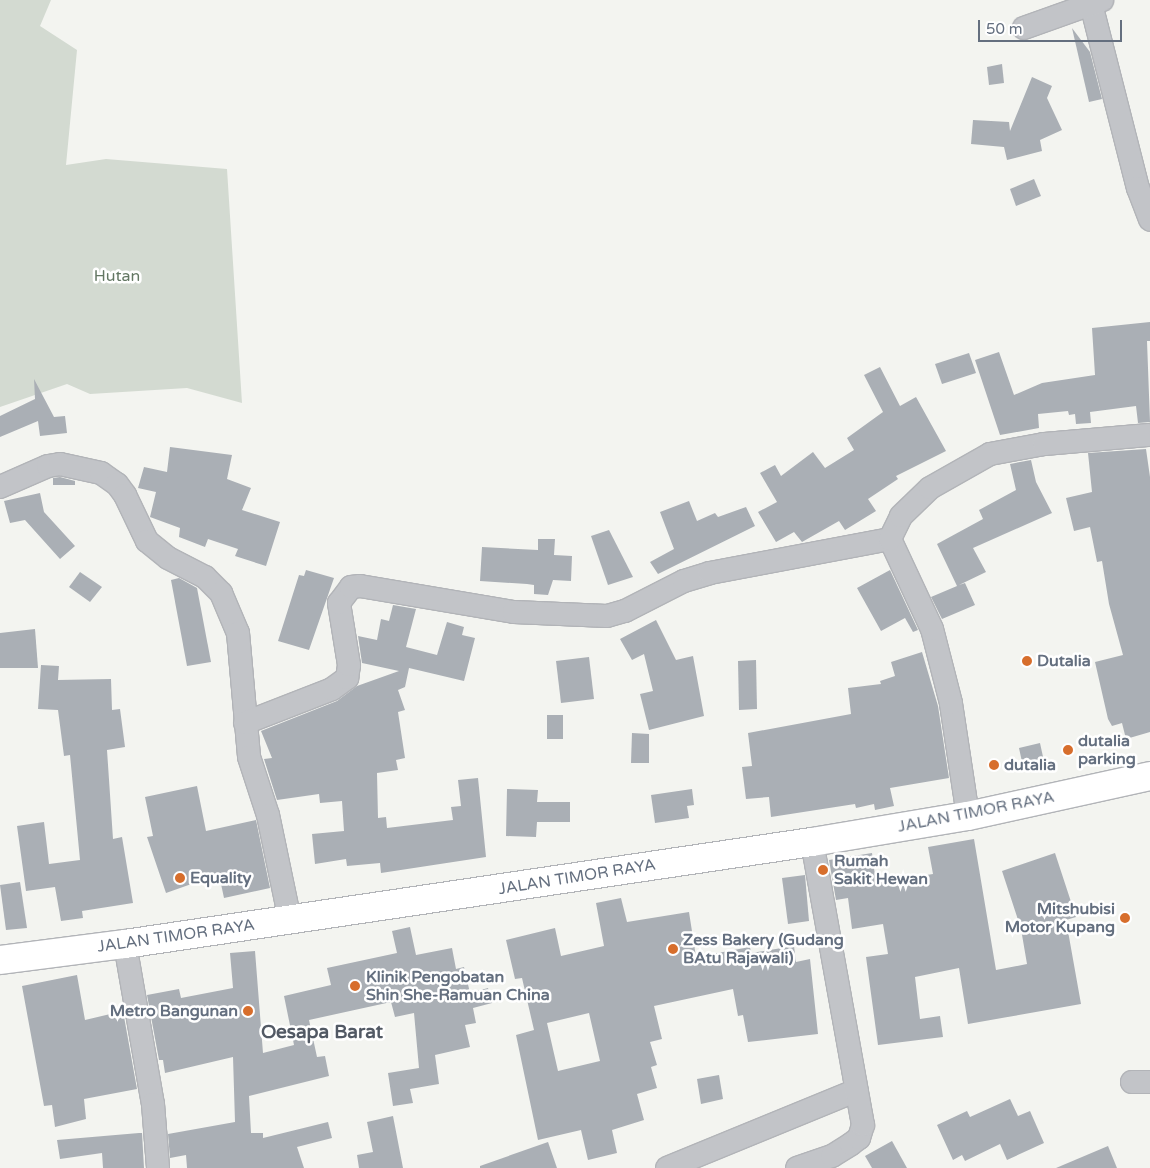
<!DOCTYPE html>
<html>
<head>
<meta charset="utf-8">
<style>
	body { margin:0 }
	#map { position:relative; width:1150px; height:1168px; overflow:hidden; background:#f3f4f0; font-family:"Varela Round",sans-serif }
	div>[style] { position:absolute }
	.green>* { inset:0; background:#d3dad1 }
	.building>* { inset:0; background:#aaafb5 }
	.roads { filter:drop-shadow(1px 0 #b2b4b8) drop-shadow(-1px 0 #b2b4b8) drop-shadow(0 1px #b2b4b8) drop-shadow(0 -1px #b2b4b8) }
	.street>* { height:22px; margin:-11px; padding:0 11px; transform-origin:11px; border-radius:11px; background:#c2c4c8 }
	.highway>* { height:28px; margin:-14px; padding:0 14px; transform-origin:14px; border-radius:14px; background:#fff }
	.dots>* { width:14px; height:14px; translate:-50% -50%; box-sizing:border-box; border:2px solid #fff; border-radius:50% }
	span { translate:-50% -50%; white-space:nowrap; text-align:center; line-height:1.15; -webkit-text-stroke:5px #fff; paint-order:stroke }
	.park-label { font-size:16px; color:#637763 }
	.poi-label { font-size:16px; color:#646f7f; font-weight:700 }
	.left { translate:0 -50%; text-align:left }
	.right { translate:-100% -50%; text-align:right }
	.street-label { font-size:16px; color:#646f7f }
	.quarter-label { font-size:19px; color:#525964; font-weight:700 }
	.scale { position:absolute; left:978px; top:20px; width:144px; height:22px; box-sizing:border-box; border:2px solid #646f7f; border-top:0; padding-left:6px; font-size:15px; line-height:18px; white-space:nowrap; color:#646f7f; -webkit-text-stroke:4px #fff; paint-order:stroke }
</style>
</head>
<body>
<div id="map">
	<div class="green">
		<div style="clip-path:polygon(0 0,51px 0,40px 26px,77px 50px,66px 165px,106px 159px,227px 169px,242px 403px,187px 388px,90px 394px,67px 384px,0 407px)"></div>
	</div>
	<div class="building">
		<div style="clip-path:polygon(1072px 28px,1090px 52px,1102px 99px,1089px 102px)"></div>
		<div style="clip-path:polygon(1002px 64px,1004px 83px,989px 85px,987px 67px)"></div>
		<div style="clip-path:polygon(1032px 77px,1052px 86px,1047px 98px,1062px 130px,1040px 140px,1042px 151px,1007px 160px,1004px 147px,971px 144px,973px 120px,1009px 122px,1010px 131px)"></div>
		<div style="clip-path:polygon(1034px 179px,1041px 196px,1016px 206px,1010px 189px)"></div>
		<div style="clip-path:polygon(1150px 322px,1150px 341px,1147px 341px,1150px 422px,1138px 423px,1136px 406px,1090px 412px,1091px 423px,1076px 424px,1075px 414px,1069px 415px,1068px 411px,1038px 414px,1039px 428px,1000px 435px,975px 360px,999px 352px,1014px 395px,1042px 383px,1095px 375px,1092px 328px)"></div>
		<div style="clip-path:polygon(969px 353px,976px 373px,942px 384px,935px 364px)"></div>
		<div style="clip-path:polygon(880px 367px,900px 406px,916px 397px,946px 451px,896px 476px,898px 479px,868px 499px,876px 511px,845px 530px,839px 521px,802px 542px,794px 532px,776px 542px,758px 512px,777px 502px,760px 473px,775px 465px,781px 476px,813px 452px,825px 468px,854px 450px,847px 438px,883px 412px,864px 375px)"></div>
		<div style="clip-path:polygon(34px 379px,54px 417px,65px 416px,67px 433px,40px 436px,38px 421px,0 437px,0 416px,35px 399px)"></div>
		<div style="clip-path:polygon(170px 447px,232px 455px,227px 479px,251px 488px,242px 510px,280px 522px,266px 566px,235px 556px,238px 549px,208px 539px,205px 547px,179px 537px,180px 528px,150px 517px,156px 492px,138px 488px,144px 467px,167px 472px)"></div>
		<div style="clip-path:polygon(1146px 449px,1150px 477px,1150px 732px,1126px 739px,1122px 723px,1112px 726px,1108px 719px,1095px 662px,1123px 655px,1109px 604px,1102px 561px,1097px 562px,1090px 527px,1074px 531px,1066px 498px,1092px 492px,1088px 453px)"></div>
		<div style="clip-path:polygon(1031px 460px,1036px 482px,1052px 513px,973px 548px,986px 572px,959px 585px,965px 583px,975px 605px,942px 619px,931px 597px,957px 586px,937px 544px,983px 519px,979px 510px,1016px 490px,1010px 464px)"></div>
		<div style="clip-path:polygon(60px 477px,75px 481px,75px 485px,53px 485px,53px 478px)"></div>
		<div style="clip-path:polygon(40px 493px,44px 512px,75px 546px,60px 559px,25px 520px,10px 523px,4px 501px)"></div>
		<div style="clip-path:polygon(689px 501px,697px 521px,715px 513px,718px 517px,746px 507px,755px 526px,658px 574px,650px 562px,674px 549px,660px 512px)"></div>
		<div style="clip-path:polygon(609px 530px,633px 577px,608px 585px,591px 536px)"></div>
		<div style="clip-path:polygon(538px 539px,555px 539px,554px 555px,572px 556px,571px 581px,553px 580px,548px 595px,534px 594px,534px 585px,527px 584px,480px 581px,482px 547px,538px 550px)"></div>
		<div style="clip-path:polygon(306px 570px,334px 578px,309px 650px,278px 641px,299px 575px,304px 576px)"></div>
		<div style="clip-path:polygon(890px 570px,918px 630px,913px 632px,905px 618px,881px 631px,857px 588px)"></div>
		<div style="clip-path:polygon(80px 572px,102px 587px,90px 602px,69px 587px)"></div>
		<div style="clip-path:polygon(179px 578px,197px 588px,211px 662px,187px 666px,171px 580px)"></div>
		<div style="clip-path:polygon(393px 605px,416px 609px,406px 647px,437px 655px,447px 622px,464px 627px,462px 635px,475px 638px,464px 681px,409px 668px,405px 687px,398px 690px,405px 710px,398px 712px,405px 758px,396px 760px,398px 770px,377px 773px,378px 818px,386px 817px,387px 828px,453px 820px,451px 807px,461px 806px,458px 780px,478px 778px,486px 857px,381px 873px,380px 863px,347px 866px,346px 859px,315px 864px,312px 834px,344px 831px,342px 801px,320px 803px,319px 794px,277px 800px,264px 759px,272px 758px,261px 731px,337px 701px,357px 686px,399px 671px,362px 663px,358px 636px,377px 640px,381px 619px,389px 621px)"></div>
		<div style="clip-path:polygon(656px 620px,676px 660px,693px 656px,704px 716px,649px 730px,640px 694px,653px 691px,644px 654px,632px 660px,620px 639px)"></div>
		<div style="clip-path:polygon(35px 629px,38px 668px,0 668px,0 633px)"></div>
		<div style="clip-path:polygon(922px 652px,938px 706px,949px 778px,890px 788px,894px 806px,875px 810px,874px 804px,856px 808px,855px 804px,771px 817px,769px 797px,746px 799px,742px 767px,752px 766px,748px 733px,851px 714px,848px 688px,881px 684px,880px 681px,895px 676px,891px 662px)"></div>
		<div style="clip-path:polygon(589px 657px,594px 699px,561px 703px,556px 661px)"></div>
		<div style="clip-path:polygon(756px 660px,757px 709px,739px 710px,738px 661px)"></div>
		<div style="clip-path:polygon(41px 665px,59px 666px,58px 680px,111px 679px,112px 710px,120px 709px,125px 747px,107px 750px,113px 839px,122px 837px,133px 903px,82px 911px,83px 918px,61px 921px,55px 887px,26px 891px,17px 826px,44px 822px,49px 864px,80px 860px,70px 755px,64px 756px,58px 710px,38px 709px)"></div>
		<div style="clip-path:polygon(547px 715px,563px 715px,563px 739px,547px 739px)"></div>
		<div style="clip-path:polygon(632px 733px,649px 734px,649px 763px,631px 763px)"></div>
		<div style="clip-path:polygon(1040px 743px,1045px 766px,1024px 771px,1019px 748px)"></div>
		<div style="clip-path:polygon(197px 786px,206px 831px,256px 820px,270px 888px,224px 898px,221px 884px,216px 885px,214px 876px,166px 893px,147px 837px,153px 836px,145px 797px)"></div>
		<div style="clip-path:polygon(507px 789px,538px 790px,537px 802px,570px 802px,570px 822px,537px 822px,536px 837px,506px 836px)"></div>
		<div style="clip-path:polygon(692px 789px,694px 805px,687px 806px,689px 818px,655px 823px,651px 795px)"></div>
		<div style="clip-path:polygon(974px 839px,996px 970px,1027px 964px,1021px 929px,1002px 871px,1055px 853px,1076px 917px,1066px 920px,1081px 1004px,968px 1024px,959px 968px,915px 977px,920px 1019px,940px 1016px,943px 1037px,878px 1045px,866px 957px,888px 954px,883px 924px,852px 929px,848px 898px,836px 900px,829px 860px,872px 853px,876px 883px,933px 874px,928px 847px)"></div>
		<div style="clip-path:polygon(805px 875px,809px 921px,788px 924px,782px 878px)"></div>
		<div style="clip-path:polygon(20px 882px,27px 928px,6px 930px,0 885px)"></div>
		<div style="clip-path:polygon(evenodd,621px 898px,627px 922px,689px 912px,696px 957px,750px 947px,751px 953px,794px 946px,796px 962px,810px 959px,818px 1034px,748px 1042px,743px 1015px,738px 1016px,733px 989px,654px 1006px,662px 1039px,650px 1042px,657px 1065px,651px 1067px,657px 1088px,637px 1094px,644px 1120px,612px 1130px,617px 1153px,588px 1160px,581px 1130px,538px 1140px,516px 1035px,534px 1030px,522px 978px,515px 979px,506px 940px,555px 928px,561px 956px,604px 946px,596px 903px,621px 898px,589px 1013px,600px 1061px,558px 1071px,547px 1023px,589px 1013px)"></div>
		<div style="clip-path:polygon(410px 927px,416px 955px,452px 948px,456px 969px,464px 967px,470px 993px,488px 988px,492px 1003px,473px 1008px,476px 1023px,465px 1025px,470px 1047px,435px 1055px,439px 1084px,410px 1089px,413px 1103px,393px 1106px,388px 1073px,419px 1068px,414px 1013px,395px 1017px,391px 1002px,309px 1020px,317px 1057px,325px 1056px,329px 1076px,249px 1096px,251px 1133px,263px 1133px,263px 1138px,328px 1122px,332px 1138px,297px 1147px,304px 1168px,187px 1168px,186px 1155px,170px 1158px,168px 1134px,235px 1122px,233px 1057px,165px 1073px,163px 1060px,159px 1060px,147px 995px,179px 989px,181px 998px,233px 988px,230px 953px,255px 951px,263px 1053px,294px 1045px,284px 996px,331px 985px,327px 968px,397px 953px,392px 931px)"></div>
		<div style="clip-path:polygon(77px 975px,85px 1020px,123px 1011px,137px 1089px,84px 1099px,86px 1119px,55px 1127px,52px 1105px,44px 1106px,22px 986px)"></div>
		<div style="clip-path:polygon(719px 1075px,723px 1099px,701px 1104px,697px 1079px)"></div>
		<div style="clip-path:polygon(1010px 1099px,1018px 1116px,1030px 1111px,1044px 1143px,1007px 1160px,1000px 1144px,965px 1161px,962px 1155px,953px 1160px,937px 1125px,967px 1111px,970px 1117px)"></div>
		<div style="clip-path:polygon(393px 1116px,403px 1168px,359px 1168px,357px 1155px,373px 1152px,367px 1122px)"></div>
		<div style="clip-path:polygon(139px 1133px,142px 1133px,144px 1168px,103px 1168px,102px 1153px,60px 1159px,57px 1140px)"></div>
		<div style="clip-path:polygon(892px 1141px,907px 1168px,872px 1168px,865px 1156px)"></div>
		<div style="clip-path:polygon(548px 1142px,557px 1168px,480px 1168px,480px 1166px)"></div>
		<div style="clip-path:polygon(1108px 1146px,1117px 1168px,1056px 1168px)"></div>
	</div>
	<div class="roads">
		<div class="street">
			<div style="left:1090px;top:0;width:194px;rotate:75.7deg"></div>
			<div style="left:1138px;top:188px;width:34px;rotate:69deg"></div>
			<div style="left:1024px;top:28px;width:83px;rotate:-19.7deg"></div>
			<div style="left:0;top:487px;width:52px;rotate:-23.6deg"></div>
			<div style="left:48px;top:466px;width:12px;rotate:-9deg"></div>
			<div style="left:60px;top:464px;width:42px;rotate:12.4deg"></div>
			<div style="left:101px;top:473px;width:19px;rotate:35deg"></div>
			<div style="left:117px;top:484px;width:14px;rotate:54deg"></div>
			<div style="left:125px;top:495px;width:51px;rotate:64.4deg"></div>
			<div style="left:147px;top:541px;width:27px;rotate:39deg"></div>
			<div style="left:168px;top:558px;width:42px;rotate:27.2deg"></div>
			<div style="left:205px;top:577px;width:23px;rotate:45deg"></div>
			<div style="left:221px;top:593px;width:43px;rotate:67deg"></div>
			<div style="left:238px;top:633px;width:124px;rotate:84.9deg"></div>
			<div style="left:249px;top:757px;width:61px;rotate:71.9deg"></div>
			<div style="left:268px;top:815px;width:107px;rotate:78.2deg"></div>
			<div style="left:245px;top:723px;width:93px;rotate:-21.3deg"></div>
			<div style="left:332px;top:689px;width:19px;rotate:-36deg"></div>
			<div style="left:347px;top:678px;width:13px;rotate:-81deg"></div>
			<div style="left:349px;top:665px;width:63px;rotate:-99.2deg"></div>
			<div style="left:339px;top:603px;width:20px;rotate:-53deg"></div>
			<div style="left:351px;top:587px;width:9px;rotate:-6deg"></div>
			<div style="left:360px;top:586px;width:156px;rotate:9.6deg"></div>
			<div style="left:514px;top:612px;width:93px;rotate:2.5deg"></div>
			<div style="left:607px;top:616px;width:19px;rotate:-16deg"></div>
			<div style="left:625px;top:611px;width:66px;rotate:-27deg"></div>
			<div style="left:684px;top:581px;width:27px;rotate:-17deg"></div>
			<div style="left:710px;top:573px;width:183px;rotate:-10.7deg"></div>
			<div style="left:968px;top:816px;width:114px;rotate:-98.6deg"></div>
			<div style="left:951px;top:703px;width:76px;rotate:-104.4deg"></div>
			<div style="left:932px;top:629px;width:99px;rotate:-115deg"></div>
			<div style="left:890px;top:539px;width:25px;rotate:-64deg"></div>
			<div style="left:901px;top:516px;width:40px;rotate:-44deg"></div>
			<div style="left:930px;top:488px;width:69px;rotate:-29.5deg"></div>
			<div style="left:990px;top:454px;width:55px;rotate:-10.5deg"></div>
			<div style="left:1044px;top:444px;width:106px;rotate:-4.9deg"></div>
			<div style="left:125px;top:944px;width:162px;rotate:80.1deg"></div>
			<div style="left:153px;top:1104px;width:64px;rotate:85.5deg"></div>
			<div style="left:1132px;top:1082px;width:18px"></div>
			<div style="left:667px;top:1168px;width:205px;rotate:-22.3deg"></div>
			<div style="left:797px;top:1168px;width:37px;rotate:-19deg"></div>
			<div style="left:832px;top:1156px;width:22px;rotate:-32deg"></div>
			<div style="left:851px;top:1144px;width:10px;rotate:-37deg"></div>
			<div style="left:859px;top:1138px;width:14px;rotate:-73deg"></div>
			<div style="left:863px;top:1125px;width:288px;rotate:-100.2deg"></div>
		</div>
		<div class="highway">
			<div style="left:0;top:960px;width:126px;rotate:-7.3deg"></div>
			<div style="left:125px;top:944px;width:695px;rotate:-8.45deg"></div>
			<div style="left:812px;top:842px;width:158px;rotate:-9.5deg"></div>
			<div style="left:968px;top:816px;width:186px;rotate:-12.4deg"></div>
		</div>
	</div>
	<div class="dots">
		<div style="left:1027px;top:661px;background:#d76e2c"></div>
		<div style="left:1068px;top:750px;background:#d76e2c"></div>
		<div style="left:994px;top:765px;background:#d76e2c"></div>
		<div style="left:823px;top:870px;background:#d76e2c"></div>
		<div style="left:180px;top:878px;background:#d76e2c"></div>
		<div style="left:1125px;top:918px;background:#d76e2c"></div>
		<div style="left:673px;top:949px;background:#d76e2c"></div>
		<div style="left:355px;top:986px;background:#d76e2c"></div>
		<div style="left:248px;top:1011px;background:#d76e2c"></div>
	</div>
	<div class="park-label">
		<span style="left:117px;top:276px">Hutan</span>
	</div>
	<div class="poi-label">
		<span class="left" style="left:1037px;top:661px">Dutalia</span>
		<span class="left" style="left:1078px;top:750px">dutalia<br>parking</span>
		<span class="left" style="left:1004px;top:765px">dutalia</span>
		<span class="left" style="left:834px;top:870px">Rumah<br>Sakit Hewan</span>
		<span class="left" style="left:190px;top:878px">Equality</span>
		<span class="right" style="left:1115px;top:918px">Mitshubisi<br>Motor Kupang</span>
		<span class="left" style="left:683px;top:949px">Zess Bakery (Gudang<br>BAtu Rajawali)</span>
		<span class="left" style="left:366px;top:986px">Klinik Pengobatan<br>Shin She-Ramuan China</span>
		<span class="right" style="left:238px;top:1011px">Metro Bangunan</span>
	</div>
	<div class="street-label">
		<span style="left:976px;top:812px;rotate:-11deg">JALAN TIMOR RAYA</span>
		<span style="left:577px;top:877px;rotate:-9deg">JALAN TIMOR RAYA</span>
		<span style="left:176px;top:936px;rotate:-8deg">JALAN TIMOR RAYA</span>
	</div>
	<div class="quarter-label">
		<span style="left:322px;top:1033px">Oesapa Barat</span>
	</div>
	<div class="scale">50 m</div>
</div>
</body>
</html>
